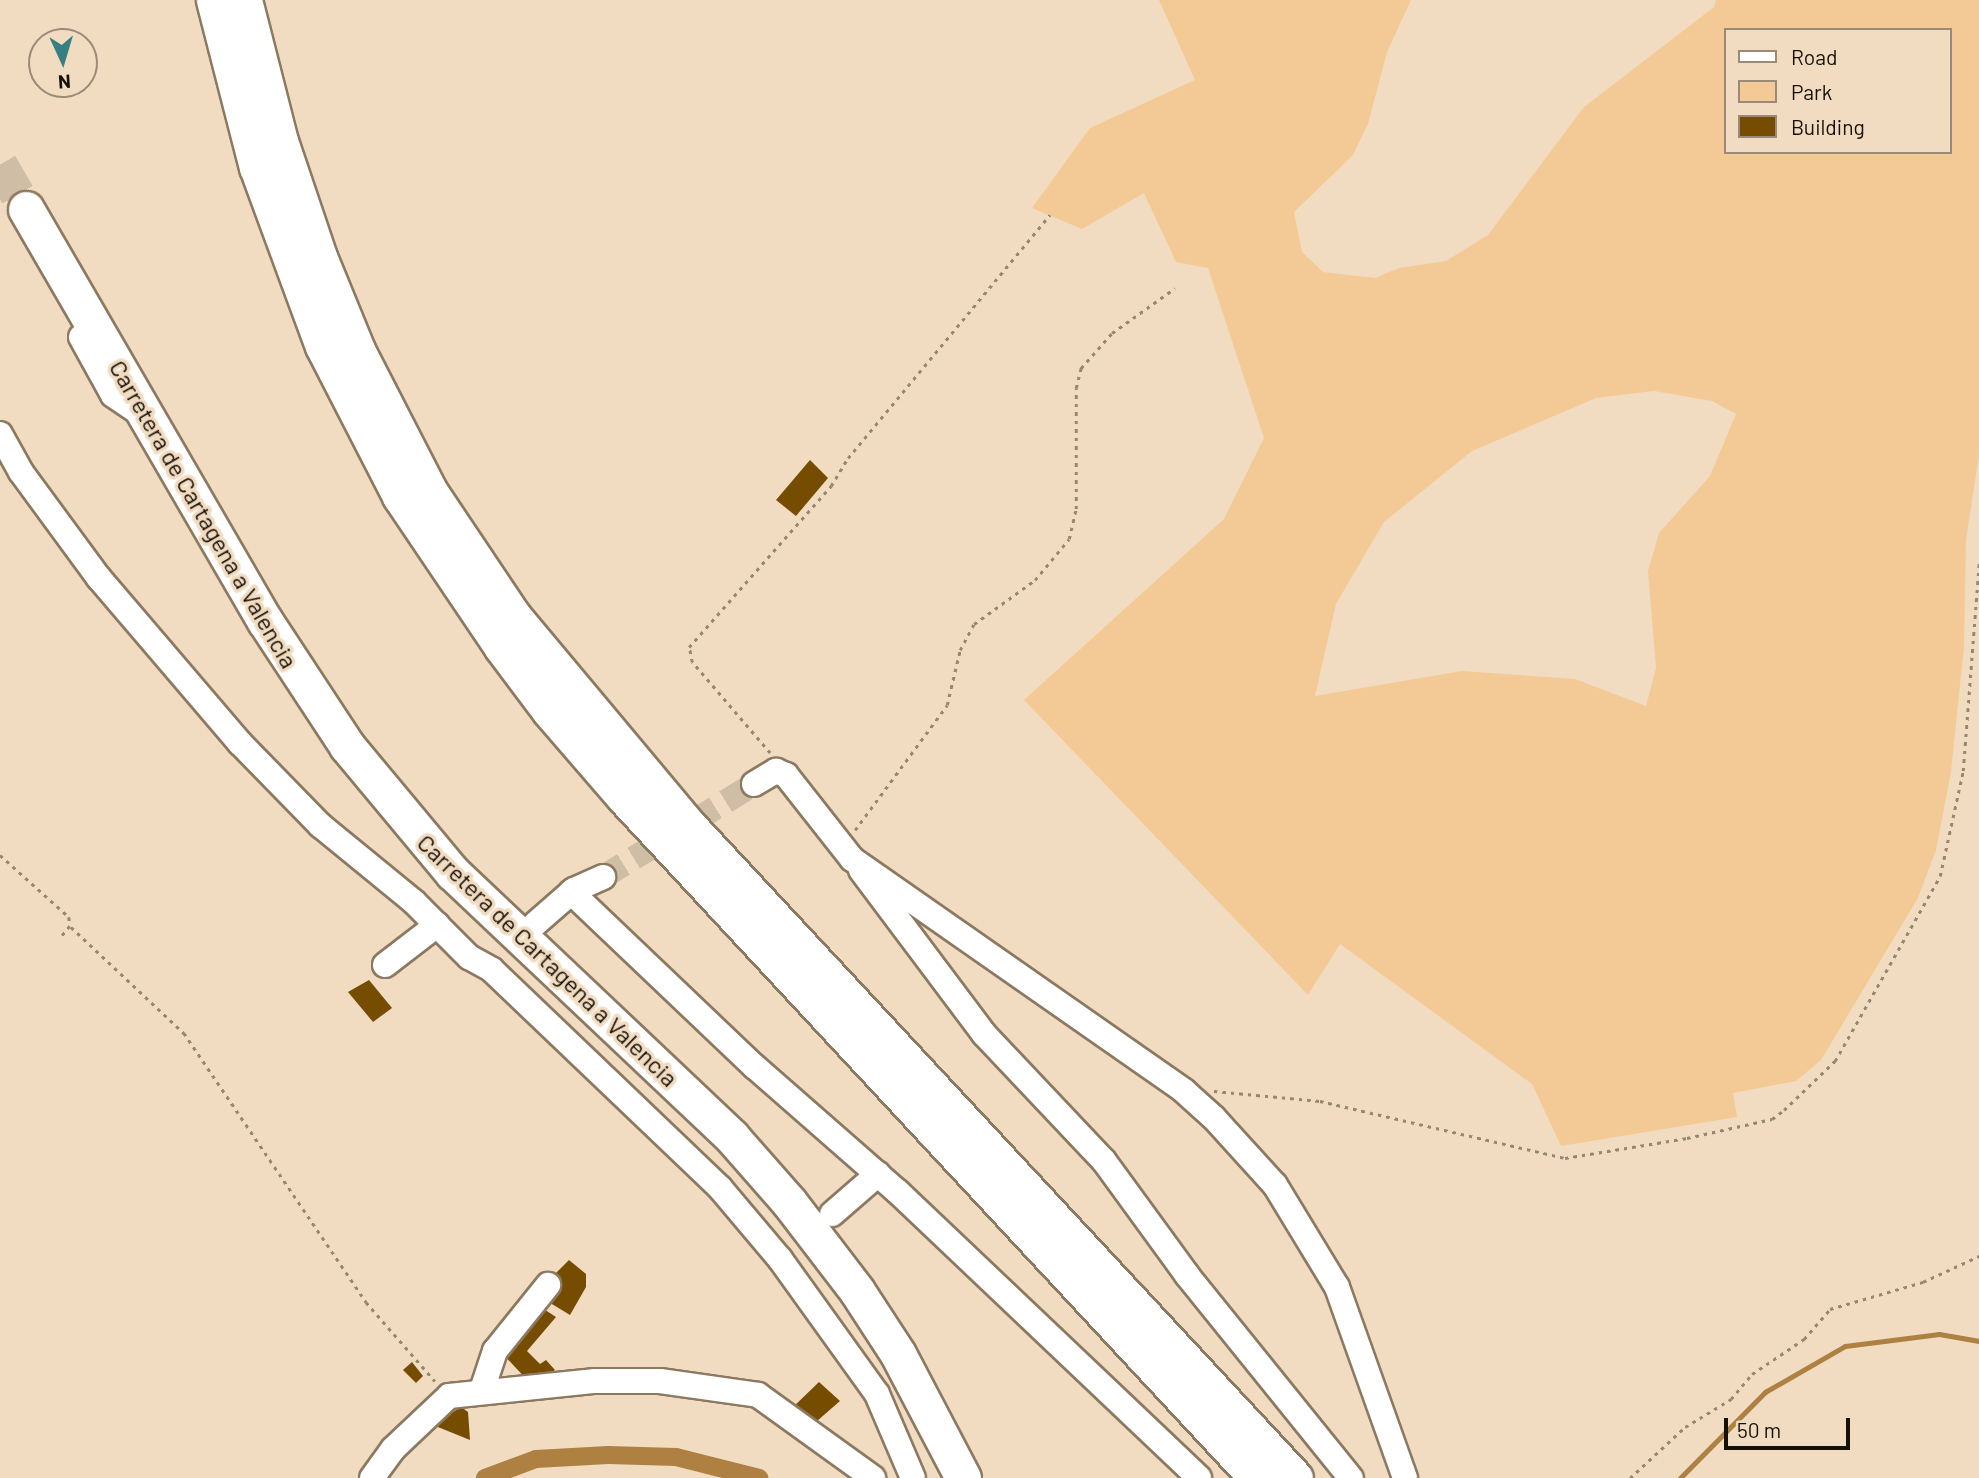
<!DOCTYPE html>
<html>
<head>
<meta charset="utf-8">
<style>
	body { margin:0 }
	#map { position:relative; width:1979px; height:1478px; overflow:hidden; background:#f1dcc1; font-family:Barlow,sans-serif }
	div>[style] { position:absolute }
	.green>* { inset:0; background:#f3ca95 }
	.stream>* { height:5px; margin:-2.5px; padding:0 2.5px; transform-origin:2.5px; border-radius:2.5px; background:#ae8143 }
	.canal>* { height:18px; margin:-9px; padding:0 9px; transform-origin:9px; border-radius:9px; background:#ae8143 }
	.building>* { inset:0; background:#754c00 }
	.minor-tunnel>* { height:24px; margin-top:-12px; transform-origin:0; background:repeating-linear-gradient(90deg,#d0bda5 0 24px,transparent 0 36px) }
	.highway-tunnel>* { height:35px; margin-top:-17.5px; transform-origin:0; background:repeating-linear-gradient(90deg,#d0bda5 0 35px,transparent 0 53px) }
	.path>* { height:2.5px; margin-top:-1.25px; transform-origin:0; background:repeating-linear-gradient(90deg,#968773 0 3.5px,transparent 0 8.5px) }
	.roads { filter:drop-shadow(2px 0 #8c7961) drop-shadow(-2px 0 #8c7961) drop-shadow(0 2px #8c7961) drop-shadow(0 -2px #8c7961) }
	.minor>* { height:24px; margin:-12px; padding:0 12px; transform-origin:12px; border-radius:12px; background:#fff }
	.highway>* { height:35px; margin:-17.5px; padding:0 17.5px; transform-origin:17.5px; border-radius:17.5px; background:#fff }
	span { translate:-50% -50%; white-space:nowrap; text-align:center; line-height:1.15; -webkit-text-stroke:7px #f1dcc1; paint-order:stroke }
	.street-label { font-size:24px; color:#171007 }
	.legend { position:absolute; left:1724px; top:28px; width:228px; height:126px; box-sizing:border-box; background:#f1dcc1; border:2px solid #9a8a77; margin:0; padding:9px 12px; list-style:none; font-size:21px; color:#171007 }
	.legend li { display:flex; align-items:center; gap:14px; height:35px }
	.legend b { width:35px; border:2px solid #9a8a77 }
	.north { position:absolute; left:28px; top:28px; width:70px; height:70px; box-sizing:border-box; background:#f1dcc1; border:2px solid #9a8a77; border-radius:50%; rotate:176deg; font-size:19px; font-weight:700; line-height:28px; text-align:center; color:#171007 }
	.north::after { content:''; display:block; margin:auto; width:24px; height:32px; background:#378081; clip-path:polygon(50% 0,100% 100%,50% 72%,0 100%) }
	.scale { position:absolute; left:1724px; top:1418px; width:126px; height:32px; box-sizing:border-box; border:4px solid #171007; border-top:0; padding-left:9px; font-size:21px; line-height:24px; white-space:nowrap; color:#171007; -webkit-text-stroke:5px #f1dcc1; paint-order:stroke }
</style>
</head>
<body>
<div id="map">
	<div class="green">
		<div style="clip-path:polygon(evenodd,1159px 0,1411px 0,1387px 52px,1368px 124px,1353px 155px,1294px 212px,1302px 252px,1323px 272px,1375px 278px,1399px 268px,1446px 261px,1488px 235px,1584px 107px,1714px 7px,1716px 0,1979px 0,1979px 455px,1966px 540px,1964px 646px,1951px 772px,1936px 850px,1918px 898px,1821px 1060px,1796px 1081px,1733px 1093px,1737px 1117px,1561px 1146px,1532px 1084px,1340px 944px,1308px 995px,1024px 700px,1224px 519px,1264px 438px,1208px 268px,1176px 262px,1144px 193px,1082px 229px,1032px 208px,1090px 128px,1195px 80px,1159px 0,1725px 30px,1949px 30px,1949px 152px,1725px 152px,1725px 30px,1159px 0,1654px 391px,1712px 401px,1736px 414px,1710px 476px,1659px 533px,1648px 571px,1656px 668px,1646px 706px,1575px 679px,1462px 671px,1315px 696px,1336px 604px,1384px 522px,1472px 451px,1596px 398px,1654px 391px)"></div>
	</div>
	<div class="stream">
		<div style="left:1680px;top:1478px;width:121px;rotate:-45.3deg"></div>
		<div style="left:1765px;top:1392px;width:92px;rotate:-29.9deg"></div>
		<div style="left:1845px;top:1346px;width:95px;rotate:-7.3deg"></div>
		<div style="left:1939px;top:1334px;width:41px;rotate:9.9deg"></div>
	</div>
	<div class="canal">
		<div style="left:485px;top:1478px;width:54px;rotate:-20.4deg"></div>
		<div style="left:536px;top:1459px;width:72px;rotate:-3.2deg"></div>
		<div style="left:608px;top:1455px;width:68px;rotate:1.7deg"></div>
		<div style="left:676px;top:1457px;width:86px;rotate:14.2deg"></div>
	</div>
	<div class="building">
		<div style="clip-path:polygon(810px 460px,828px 478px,796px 516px,776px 500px)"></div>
		<div style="clip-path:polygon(369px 980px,392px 1008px,373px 1022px,348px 992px)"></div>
		<div style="clip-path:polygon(569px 1260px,586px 1274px,586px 1287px,570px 1315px,542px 1298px,551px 1278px)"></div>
		<div style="clip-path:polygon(539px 1306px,556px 1317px,527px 1351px,540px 1364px,546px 1360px,555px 1370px,531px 1384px,499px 1350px)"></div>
		<div style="clip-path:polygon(412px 1362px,423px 1376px,416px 1383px,403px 1370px)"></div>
		<div style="clip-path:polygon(819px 1382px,840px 1401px,809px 1428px,790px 1410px)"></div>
		<div style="clip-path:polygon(461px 1407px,468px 1412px,470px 1440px,433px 1425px)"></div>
	</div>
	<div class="minor-tunnel">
		<div style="left:603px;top:877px;width:177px;rotate:-31.6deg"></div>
	</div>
	<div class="highway-tunnel">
		<div style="left:0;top:164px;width:52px;rotate:60deg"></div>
	</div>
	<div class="path">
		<div style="left:770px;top:753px;width:120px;rotate:-130.6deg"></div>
		<div style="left:692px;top:662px;width:15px;rotate:-101deg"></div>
		<div style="left:689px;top:647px;width:215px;rotate:-48.6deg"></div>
		<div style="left:831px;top:486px;width:33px;rotate:-59deg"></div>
		<div style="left:848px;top:458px;width:316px;rotate:-50.3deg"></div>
		<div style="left:855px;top:830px;width:155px;rotate:-53.6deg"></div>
		<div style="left:947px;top:705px;width:57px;rotate:-76.7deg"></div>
		<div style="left:960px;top:650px;width:30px;rotate:-62deg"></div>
		<div style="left:974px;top:624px;width:75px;rotate:-35.8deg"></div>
		<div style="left:1035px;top:580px;width:53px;rotate:-50.3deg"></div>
		<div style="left:1069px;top:539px;width:31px;rotate:-77deg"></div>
		<div style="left:1076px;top:509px;width:121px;rotate:-90deg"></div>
		<div style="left:1076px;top:388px;width:21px;rotate:-76deg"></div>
		<div style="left:1081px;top:368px;width:47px;rotate:-48.5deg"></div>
		<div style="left:1112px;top:333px;width:77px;rotate:-35.5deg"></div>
		<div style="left:0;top:855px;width:93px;rotate:41.9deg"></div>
		<div style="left:69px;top:917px;width:9px;rotate:84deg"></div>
		<div style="left:70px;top:926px;width:13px;rotate:129deg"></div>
		<div style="left:71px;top:927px;width:155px;rotate:43.2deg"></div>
		<div style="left:184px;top:1033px;width:325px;rotate:55.9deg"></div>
		<div style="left:366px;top:1302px;width:105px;rotate:48.9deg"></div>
		<div style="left:1214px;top:1091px;width:106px;rotate:5.4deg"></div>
		<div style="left:1320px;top:1101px;width:252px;rotate:13.1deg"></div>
		<div style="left:1565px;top:1158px;width:124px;rotate:-9.3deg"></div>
		<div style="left:1687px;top:1138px;width:87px;rotate:-12.6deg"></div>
		<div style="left:1772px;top:1119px;width:15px;rotate:-37deg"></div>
		<div style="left:1784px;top:1110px;width:71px;rotate:-43.9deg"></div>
		<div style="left:1835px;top:1061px;width:213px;rotate:-60.4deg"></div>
		<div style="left:1940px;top:876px;width:107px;rotate:-77.6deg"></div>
		<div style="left:1963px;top:771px;width:209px;rotate:-85.6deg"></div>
		<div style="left:1630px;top:1478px;width:75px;rotate:-42.8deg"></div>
		<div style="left:1685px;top:1427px;width:54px;rotate:-31.3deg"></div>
		<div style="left:1731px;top:1399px;width:33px;rotate:-50deg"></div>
		<div style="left:1752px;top:1374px;width:63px;rotate:-33.9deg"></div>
		<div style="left:1804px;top:1339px;width:40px;rotate:-49deg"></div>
		<div style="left:1830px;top:1309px;width:97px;rotate:-16.2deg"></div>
		<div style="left:1923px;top:1282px;width:62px;rotate:-24.9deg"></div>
	</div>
	<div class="roads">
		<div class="minor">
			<div style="left:81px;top:337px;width:66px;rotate:61.1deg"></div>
			<div style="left:113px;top:395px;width:34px;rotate:34deg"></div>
			<div style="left:0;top:434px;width:43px;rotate:61.1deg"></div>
			<div style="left:21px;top:472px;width:132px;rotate:53.7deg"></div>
			<div style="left:99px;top:578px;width:217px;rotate:49.5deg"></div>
			<div style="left:240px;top:743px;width:115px;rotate:45.7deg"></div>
			<div style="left:320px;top:825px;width:122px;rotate:39.3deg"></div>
			<div style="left:414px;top:902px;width:78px;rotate:45deg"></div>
			<div style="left:469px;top:957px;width:26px;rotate:29deg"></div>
			<div style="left:492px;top:970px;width:315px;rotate:43.7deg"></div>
			<div style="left:720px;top:1188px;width:93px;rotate:49.8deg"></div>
			<div style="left:780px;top:1259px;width:166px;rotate:54.3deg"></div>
			<div style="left:877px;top:1394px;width:91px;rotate:66.8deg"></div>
			<div style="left:754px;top:784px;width:26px;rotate:-31deg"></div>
			<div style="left:776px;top:771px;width:11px;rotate:22deg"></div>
			<div style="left:786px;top:775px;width:107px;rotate:51.8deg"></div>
			<div style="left:852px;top:859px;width:405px;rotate:34.9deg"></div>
			<div style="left:1184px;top:1091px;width:40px;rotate:42deg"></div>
			<div style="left:1214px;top:1118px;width:91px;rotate:47.7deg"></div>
			<div style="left:1275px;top:1185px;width:119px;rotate:58.7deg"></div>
			<div style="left:1337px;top:1287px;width:203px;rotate:70.4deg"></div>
			<div style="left:861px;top:870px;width:205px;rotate:53.1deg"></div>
			<div style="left:984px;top:1034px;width:175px;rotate:46.6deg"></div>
			<div style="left:1104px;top:1161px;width:141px;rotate:53.9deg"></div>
			<div style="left:1187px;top:1275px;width:261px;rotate:51.1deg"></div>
			<div style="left:571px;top:892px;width:254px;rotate:43.6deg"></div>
			<div style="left:755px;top:1067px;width:190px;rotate:41.2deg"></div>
			<div style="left:898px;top:1192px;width:415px;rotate:43.5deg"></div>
			<div style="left:535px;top:924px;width:52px;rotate:-41.1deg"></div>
			<div style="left:574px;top:890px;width:32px;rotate:-24deg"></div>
			<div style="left:385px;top:965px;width:66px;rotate:-37.6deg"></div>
			<div style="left:832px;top:1214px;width:61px;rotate:-41deg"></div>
			<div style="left:482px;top:1390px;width:41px;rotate:-71.6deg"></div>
			<div style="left:495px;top:1351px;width:85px;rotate:-51.2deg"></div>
			<div style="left:372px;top:1478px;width:36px;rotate:-54deg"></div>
			<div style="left:393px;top:1449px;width:77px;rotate:-43.4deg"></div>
			<div style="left:449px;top:1396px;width:147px;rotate:-5.9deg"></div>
			<div style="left:595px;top:1381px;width:65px"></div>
			<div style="left:660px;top:1381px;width:99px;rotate:8.1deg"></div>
			<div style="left:758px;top:1395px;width:142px;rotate:35.8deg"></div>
		</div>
		<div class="highway">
			<div style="left:214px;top:0;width:172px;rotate:75.6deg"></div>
			<div style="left:257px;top:167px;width:191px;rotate:69.8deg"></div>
			<div style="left:323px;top:346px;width:169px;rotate:62.8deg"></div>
			<div style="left:400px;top:496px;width:181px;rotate:56deg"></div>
			<div style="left:501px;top:646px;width:80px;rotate:53.1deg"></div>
			<div style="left:549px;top:710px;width:116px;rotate:49.2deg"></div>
			<div style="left:625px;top:798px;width:928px;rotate:47.1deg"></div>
			<div style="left:244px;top:0;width:146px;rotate:75.7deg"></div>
			<div style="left:280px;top:141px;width:122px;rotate:71.4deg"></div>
			<div style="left:319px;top:257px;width:103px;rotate:67.7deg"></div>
			<div style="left:358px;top:352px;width:157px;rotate:62.8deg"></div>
			<div style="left:430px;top:492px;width:149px;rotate:56.2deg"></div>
			<div style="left:513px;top:616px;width:270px;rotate:50.1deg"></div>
			<div style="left:686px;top:823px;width:894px;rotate:47.08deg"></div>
			<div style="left:26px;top:209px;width:476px;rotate:59.9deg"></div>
			<div style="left:265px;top:621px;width:149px;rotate:56.7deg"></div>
			<div style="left:347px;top:746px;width:165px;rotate:50.2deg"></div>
			<div style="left:453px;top:873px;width:383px;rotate:43.4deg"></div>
			<div style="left:731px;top:1136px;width:88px;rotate:48.7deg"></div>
			<div style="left:789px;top:1202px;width:112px;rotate:52.6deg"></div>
			<div style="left:857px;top:1291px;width:75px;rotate:56.9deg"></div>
			<div style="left:898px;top:1354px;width:140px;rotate:62.3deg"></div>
		</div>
	</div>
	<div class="street-label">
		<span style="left:204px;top:514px;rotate:60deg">Carretera de Cartagena a Valencia</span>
		<span style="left:548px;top:960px;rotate:44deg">Carretera de Cartagena a Valencia</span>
	</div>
	<ul class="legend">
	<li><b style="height:9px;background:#fff"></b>Road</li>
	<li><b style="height:19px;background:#f3ca95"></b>Park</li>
	<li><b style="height:19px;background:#754c00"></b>Building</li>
	</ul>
	<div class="north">N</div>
	<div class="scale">50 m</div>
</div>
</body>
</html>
